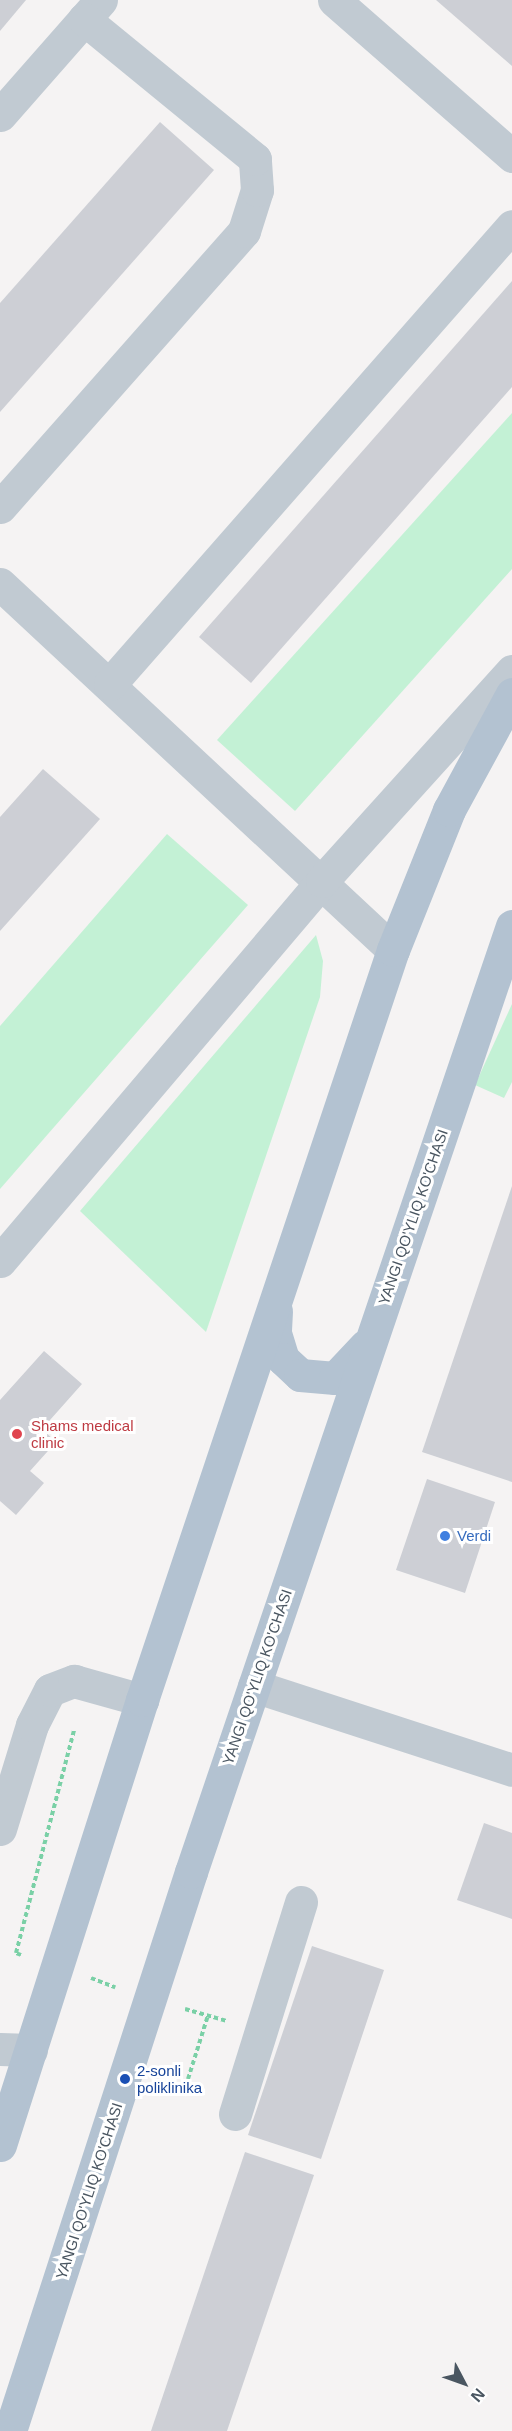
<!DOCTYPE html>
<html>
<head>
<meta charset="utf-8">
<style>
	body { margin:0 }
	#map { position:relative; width:512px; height:2431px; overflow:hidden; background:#f5f3f3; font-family:Arial,sans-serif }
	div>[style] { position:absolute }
	.green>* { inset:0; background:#c3f1d5 }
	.building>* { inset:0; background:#cdcfd5 }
	.path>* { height:4px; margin-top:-2px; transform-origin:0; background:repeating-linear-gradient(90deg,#7ad0a6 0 4.5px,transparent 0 7.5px) }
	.minor>* { height:33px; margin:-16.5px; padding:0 16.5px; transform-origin:16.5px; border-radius:16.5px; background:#c1cad2 }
	.major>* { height:33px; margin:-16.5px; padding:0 16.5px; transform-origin:16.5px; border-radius:16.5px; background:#b3c2d1 }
	.dots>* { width:16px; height:16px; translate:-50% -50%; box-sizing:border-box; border:3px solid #fff; border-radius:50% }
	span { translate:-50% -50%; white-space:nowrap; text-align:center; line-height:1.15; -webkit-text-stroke:6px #fff; paint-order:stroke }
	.street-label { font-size:15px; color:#4a5661 }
	.health-label { font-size:15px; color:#be3a42 }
	.left { translate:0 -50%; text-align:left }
	.shop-label { font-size:15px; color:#366cbe }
	.transit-label { font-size:15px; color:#164399 }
	.north { position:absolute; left:434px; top:2353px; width:60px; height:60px; -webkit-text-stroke:4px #fff; paint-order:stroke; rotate:131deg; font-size:16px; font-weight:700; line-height:24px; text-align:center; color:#4a5661 }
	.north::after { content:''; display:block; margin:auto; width:21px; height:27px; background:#4a5661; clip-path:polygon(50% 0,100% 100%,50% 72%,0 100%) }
</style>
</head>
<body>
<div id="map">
	<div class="green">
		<div style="clip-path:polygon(512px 413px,512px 569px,295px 811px,217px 740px)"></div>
		<div style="clip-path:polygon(167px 834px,248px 905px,0 1189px,0 1026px)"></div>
		<div style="clip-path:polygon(316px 935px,323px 961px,320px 997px,206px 1332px,80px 1211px)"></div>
		<div style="clip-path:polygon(512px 1004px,512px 1082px,504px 1098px,475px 1085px)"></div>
	</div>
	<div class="building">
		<div style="clip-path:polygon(0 0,26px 0,0 31px)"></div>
		<div style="clip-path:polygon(436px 0,512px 0,512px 66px)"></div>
		<div style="clip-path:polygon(160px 122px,214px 170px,0 412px,0 303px)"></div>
		<div style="clip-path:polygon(512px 281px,512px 387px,251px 683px,199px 637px)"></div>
		<div style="clip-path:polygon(43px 769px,100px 819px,0 931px,0 817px)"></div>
		<div style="clip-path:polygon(512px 1186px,512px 1482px,422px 1452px)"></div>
		<div style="clip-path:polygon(44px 1351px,82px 1384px,42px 1429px,56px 1442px,30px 1471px,44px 1483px,16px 1515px,0 1501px,0 1400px)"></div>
		<div style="clip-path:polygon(427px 1479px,495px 1502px,465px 1593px,396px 1570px)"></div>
		<div style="clip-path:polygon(484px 1823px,512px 1833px,512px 1919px,457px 1900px)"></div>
		<div style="clip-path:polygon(312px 1946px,384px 1970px,321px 2159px,248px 2135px)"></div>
		<div style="clip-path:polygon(245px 2152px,314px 2175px,227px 2431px,151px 2431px)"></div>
	</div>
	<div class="path">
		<div style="left:21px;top:1955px;width:5px;rotate:-158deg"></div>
		<div style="left:16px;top:1953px;width:230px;rotate:-75.4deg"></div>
		<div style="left:91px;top:1978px;width:26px;rotate:21deg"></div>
		<div style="left:185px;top:2009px;width:44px;rotate:15.9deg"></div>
		<div style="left:188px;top:2079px;width:67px;rotate:-72.6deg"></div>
	</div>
	<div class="minor">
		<div style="left:334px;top:0;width:237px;rotate:41.2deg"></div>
		<div style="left:0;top:115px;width:153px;rotate:-48.7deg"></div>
		<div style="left:0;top:507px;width:368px;rotate:-48.5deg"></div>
		<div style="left:244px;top:231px;width:43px;rotate:-72.4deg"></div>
		<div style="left:257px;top:190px;width:31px;rotate:-94deg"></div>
		<div style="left:255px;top:159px;width:221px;rotate:-140.7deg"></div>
		<div style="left:0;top:584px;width:537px;rotate:42.96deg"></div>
		<div style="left:110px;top:684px;width:609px;rotate:-48.73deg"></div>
		<div style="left:0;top:1261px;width:498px;rotate:-49.7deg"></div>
		<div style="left:322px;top:881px;width:283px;rotate:-47.9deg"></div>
		<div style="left:254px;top:1686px;width:271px;rotate:18deg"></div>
		<div style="left:0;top:1829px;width:109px;rotate:-72.9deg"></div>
		<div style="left:32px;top:1725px;width:39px;rotate:-63deg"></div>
		<div style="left:50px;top:1690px;width:26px;rotate:-21deg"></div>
		<div style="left:74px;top:1681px;width:71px;rotate:15.6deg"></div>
		<div style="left:0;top:2049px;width:31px;rotate:2deg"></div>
		<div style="left:235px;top:2114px;width:222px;rotate:-72.7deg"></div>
	</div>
	<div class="major">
		<div style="left:276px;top:1311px;width:22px;rotate:93deg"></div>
		<div style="left:275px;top:1333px;width:27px;rotate:73deg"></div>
		<div style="left:283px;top:1359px;width:23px;rotate:43deg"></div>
		<div style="left:300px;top:1375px;width:35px;rotate:5deg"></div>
		<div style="left:335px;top:1378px;width:44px;rotate:-46.8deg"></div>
		<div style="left:0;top:2145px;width:467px;rotate:-72.3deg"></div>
		<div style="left:142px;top:1700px;width:791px;rotate:-71.5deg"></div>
		<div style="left:393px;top:950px;width:151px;rotate:-68.2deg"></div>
		<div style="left:449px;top:810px;width:132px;rotate:-61.5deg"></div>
		<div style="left:10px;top:2431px;width:588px;rotate:-72.06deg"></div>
		<div style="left:191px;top:1872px;width:999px;rotate:-71.26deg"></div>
	</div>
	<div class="dots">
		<div style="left:17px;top:1434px;background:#e0444e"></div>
		<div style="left:445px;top:1536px;background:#3f7fe0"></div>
		<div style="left:125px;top:2079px;background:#1a4fb4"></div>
	</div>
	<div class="street-label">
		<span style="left:413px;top:1217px;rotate:-71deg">YANGI QO'YLIQ KO'CHASI</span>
		<span style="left:257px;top:1677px;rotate:-71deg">YANGI QO'YLIQ KO'CHASI</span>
		<span style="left:89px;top:2191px;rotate:-72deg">YANGI QO'YLIQ KO'CHASI</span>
	</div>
	<div class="health-label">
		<span class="left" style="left:31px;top:1434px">Shams medical<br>clinic</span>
	</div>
	<div class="shop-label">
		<span class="left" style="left:457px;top:1536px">Verdi</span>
	</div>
	<div class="transit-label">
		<span class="left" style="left:137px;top:2079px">2-sonli<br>poliklinika</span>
	</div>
	<div class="north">N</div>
</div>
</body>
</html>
